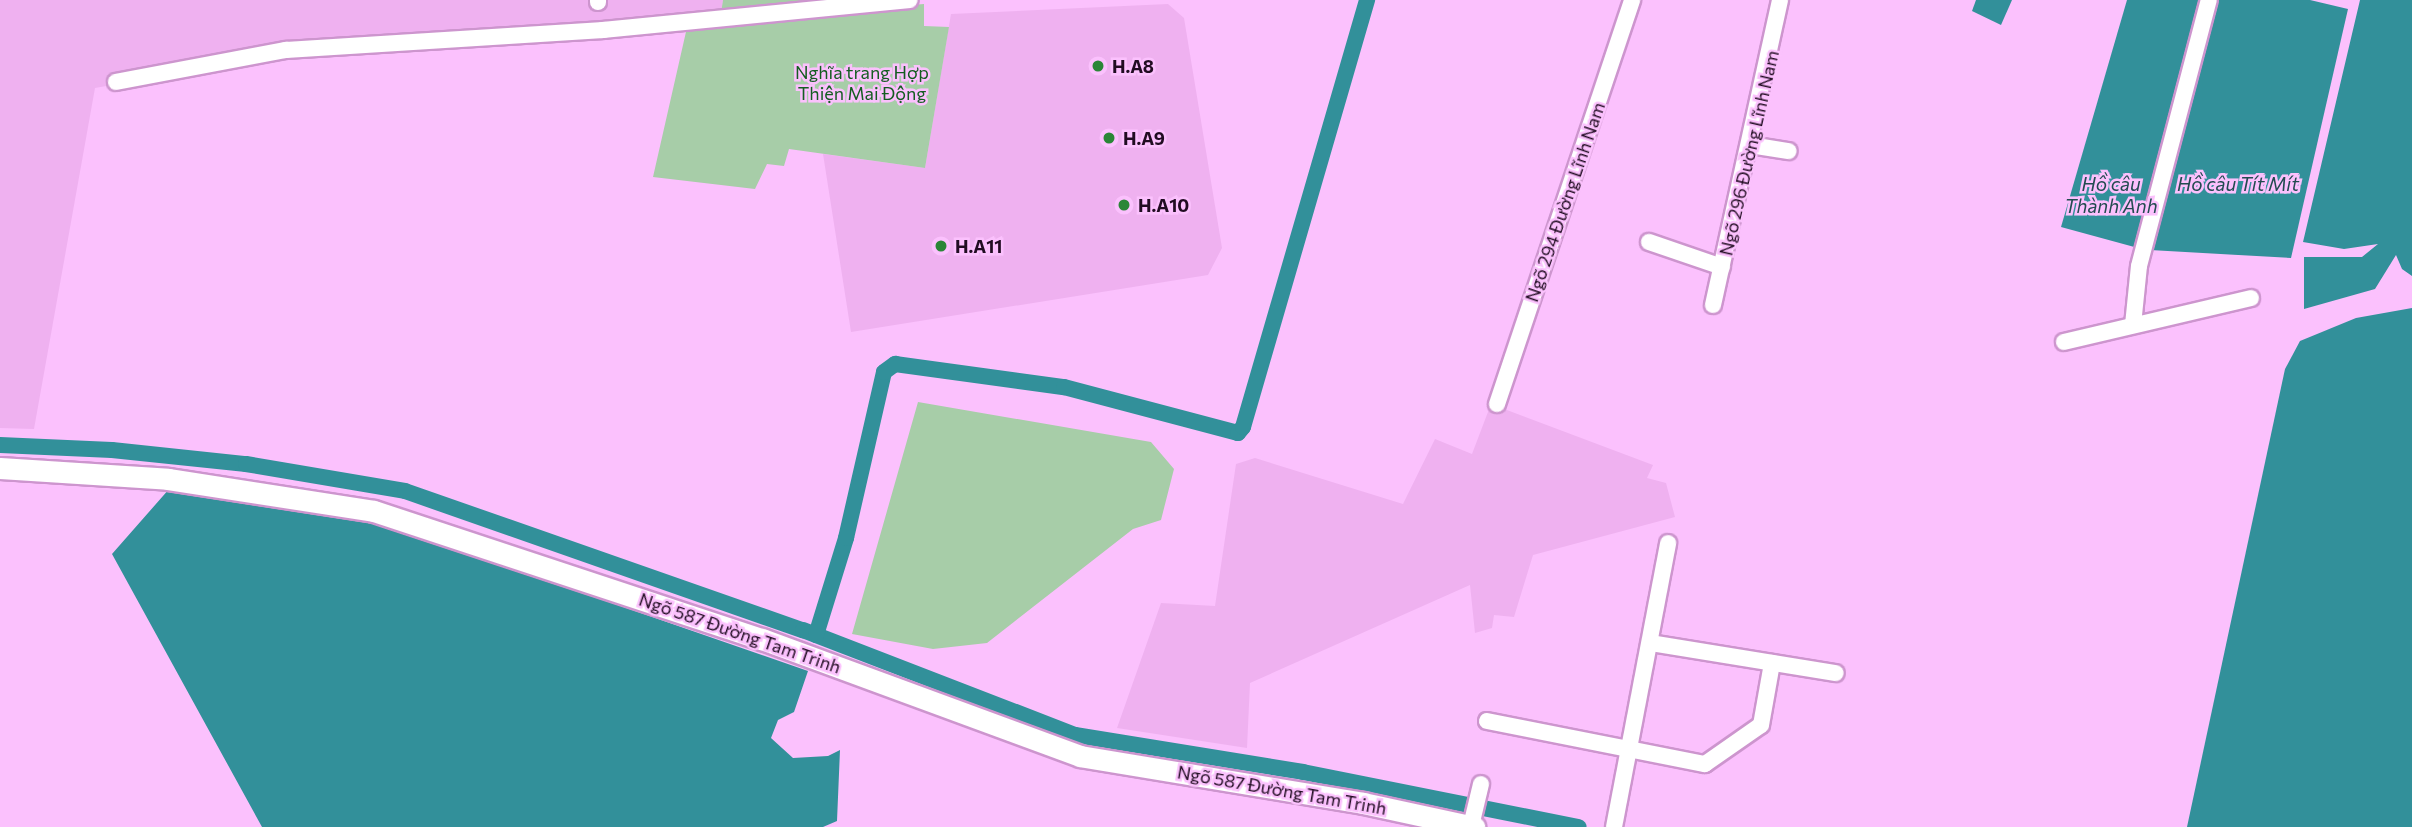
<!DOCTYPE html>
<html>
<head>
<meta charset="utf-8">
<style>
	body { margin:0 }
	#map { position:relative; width:2412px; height:827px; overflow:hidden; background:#fbc1fd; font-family:Commissioner,sans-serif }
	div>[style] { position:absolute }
	.built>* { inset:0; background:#efb1f0 }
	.green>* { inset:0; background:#a7cda8 }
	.water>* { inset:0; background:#32909a }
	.canal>* { height:16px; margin:-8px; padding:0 8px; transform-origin:8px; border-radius:8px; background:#32909a }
	.roads { filter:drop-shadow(2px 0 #cd95ce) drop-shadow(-2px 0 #cd95ce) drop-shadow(0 2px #cd95ce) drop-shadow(0 -2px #cd95ce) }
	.minor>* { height:16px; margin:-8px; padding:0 8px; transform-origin:8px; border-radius:8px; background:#fff }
	.tertiary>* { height:21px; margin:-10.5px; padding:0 10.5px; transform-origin:10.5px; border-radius:10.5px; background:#fff }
	.dots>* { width:19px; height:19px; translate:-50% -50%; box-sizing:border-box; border:4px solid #fbc1fd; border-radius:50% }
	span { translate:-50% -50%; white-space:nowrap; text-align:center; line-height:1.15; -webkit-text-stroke:5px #fbc1fd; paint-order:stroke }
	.poi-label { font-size:18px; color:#210c22; font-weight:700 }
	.left { translate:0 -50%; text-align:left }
	.park-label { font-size:18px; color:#135d20 }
	.street-label { font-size:18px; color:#210c22 }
	.water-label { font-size:19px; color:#214b50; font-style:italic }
</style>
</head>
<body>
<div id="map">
	<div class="built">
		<div style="clip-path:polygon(0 0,723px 0,720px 20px,285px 54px,95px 88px,34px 429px,0 428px)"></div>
		<div style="clip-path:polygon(1168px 4px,1184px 18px,1222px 248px,1208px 275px,851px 332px,823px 154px,925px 168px,951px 14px)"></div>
		<div style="clip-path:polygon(1491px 404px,1653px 465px,1647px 478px,1666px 483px,1675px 517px,1533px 555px,1514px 617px,1494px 615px,1492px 628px,1475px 633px,1470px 585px,1250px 683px,1247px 748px,1117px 728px,1161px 603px,1215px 606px,1236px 464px,1255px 458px,1403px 504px,1435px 439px,1472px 454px)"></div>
	</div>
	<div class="green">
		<div style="clip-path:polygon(723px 0,853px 0,721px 13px)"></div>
		<div style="clip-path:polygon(924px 4px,924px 26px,949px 27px,925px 168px,789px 149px,784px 166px,767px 164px,755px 189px,653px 177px,688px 23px)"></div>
		<div style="clip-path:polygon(918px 402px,1151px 442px,1174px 469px,1161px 520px,1133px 529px,987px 643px,933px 649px,852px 634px)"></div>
	</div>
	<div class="water">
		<div style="clip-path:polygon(1976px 0,2012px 0,2001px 25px,1972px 11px)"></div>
		<div style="clip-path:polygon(2127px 0,2204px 0,2138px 248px,2061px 227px)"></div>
		<div style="clip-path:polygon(2216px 0,2310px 0,2348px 9px,2291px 258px,2150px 250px)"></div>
		<div style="clip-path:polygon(2360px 0,2412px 0,2412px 276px,2402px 269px,2396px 255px,2375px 289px,2304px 309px,2304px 257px,2362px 257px,2378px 244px,2344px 249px,2303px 242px)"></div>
		<div style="clip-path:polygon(2412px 308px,2412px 827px,2187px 827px,2285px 369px,2300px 341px,2356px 318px)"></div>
		<div style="clip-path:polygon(170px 488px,361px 516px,808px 671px,794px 712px,778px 720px,771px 738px,793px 758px,828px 756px,840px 750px,837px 821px,823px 827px,262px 827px,112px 554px)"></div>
	</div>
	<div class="canal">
		<div style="left:0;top:445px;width:112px;rotate:2.6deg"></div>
		<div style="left:112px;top:450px;width:135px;rotate:6deg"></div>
		<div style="left:246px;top:464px;width:161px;rotate:9.6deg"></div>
		<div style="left:405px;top:491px;width:422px;rotate:19.3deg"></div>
		<div style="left:803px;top:630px;width:292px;rotate:21.1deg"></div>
		<div style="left:1075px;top:735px;width:231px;rotate:9.2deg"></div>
		<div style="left:1303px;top:772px;width:281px;rotate:11.3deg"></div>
		<div style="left:816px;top:635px;width:102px;rotate:-72.8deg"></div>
		<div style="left:846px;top:538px;width:170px;rotate:-77.1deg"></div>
		<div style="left:884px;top:372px;width:14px;rotate:-36deg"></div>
		<div style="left:895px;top:364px;width:171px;rotate:7.8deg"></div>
		<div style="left:1064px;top:387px;width:180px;rotate:14.8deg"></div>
		<div style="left:1238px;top:433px;width:8px;rotate:-50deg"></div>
		<div style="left:1243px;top:427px;width:445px;rotate:-73.8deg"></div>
	</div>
	<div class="roads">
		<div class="minor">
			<div style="left:598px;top:2px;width:2px;rotate:-90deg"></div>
			<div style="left:116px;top:82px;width:173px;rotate:-10.7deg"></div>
			<div style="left:286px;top:50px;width:318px;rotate:-3.6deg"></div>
			<div style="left:603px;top:30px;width:308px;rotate:-5.6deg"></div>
			<div style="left:1750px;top:145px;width:39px;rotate:9deg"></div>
			<div style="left:1649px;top:242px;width:77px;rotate:18.9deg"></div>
			<div style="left:1713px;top:305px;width:312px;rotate:-77.6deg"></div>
			<div style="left:2133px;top:325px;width:59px;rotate:-84.2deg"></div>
			<div style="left:2139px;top:266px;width:275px;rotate:-75.3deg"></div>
			<div style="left:2064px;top:342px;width:192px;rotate:-13.2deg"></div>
			<div style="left:1497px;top:404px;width:426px;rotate:-71.5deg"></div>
			<div style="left:1650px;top:643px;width:188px;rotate:9.2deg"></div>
			<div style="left:1487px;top:721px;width:222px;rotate:11.2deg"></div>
			<div style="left:1705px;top:764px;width:68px;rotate:-34.9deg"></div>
			<div style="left:1761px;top:725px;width:63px;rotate:-79.9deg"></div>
			<div style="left:1471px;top:826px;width:43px;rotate:-76.6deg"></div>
			<div style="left:1614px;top:827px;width:289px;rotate:-79.2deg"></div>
		</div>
		<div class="tertiary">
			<div style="left:0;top:468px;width:168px;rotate:3.7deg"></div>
			<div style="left:168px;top:479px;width:208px;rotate:8.8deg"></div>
			<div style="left:374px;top:511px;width:409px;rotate:18.3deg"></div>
			<div style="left:762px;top:639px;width:339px;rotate:20.2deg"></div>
			<div style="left:1080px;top:756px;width:287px;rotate:9.4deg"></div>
			<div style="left:1363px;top:803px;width:114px;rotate:12.2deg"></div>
		</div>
	</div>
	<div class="dots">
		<div style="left:1098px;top:66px;background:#2a8637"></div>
		<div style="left:1109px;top:138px;background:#2a8637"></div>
		<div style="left:1124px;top:205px;background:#2a8637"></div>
		<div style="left:941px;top:246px;background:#2a8637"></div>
	</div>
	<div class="poi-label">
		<span class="left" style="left:1112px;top:66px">H.A8</span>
		<span class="left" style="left:1123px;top:138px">H.A9</span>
		<span class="left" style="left:1138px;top:205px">H.A10</span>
		<span class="left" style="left:955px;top:246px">H.A11</span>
	</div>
	<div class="park-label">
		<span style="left:862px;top:83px">Nghĩa trang Hợp<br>Thiện Mai Động</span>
	</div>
	<div class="street-label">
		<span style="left:1749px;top:153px;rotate:-77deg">Ngõ 296 Đường Lĩnh Nam</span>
		<span style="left:1565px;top:202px;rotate:-71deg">Ngõ 294 Đường Lĩnh Nam</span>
		<span style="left:740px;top:633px;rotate:19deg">Ngõ 587 Đường Tam Trinh</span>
		<span style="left:1282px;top:790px;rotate:10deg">Ngõ 587 Đường Tam Trinh</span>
	</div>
	<div class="water-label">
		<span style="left:2111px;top:195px">Hồ câu<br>Thành Anh</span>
		<span style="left:2238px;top:184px">Hồ câu Tít Mít</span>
	</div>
</div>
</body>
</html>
